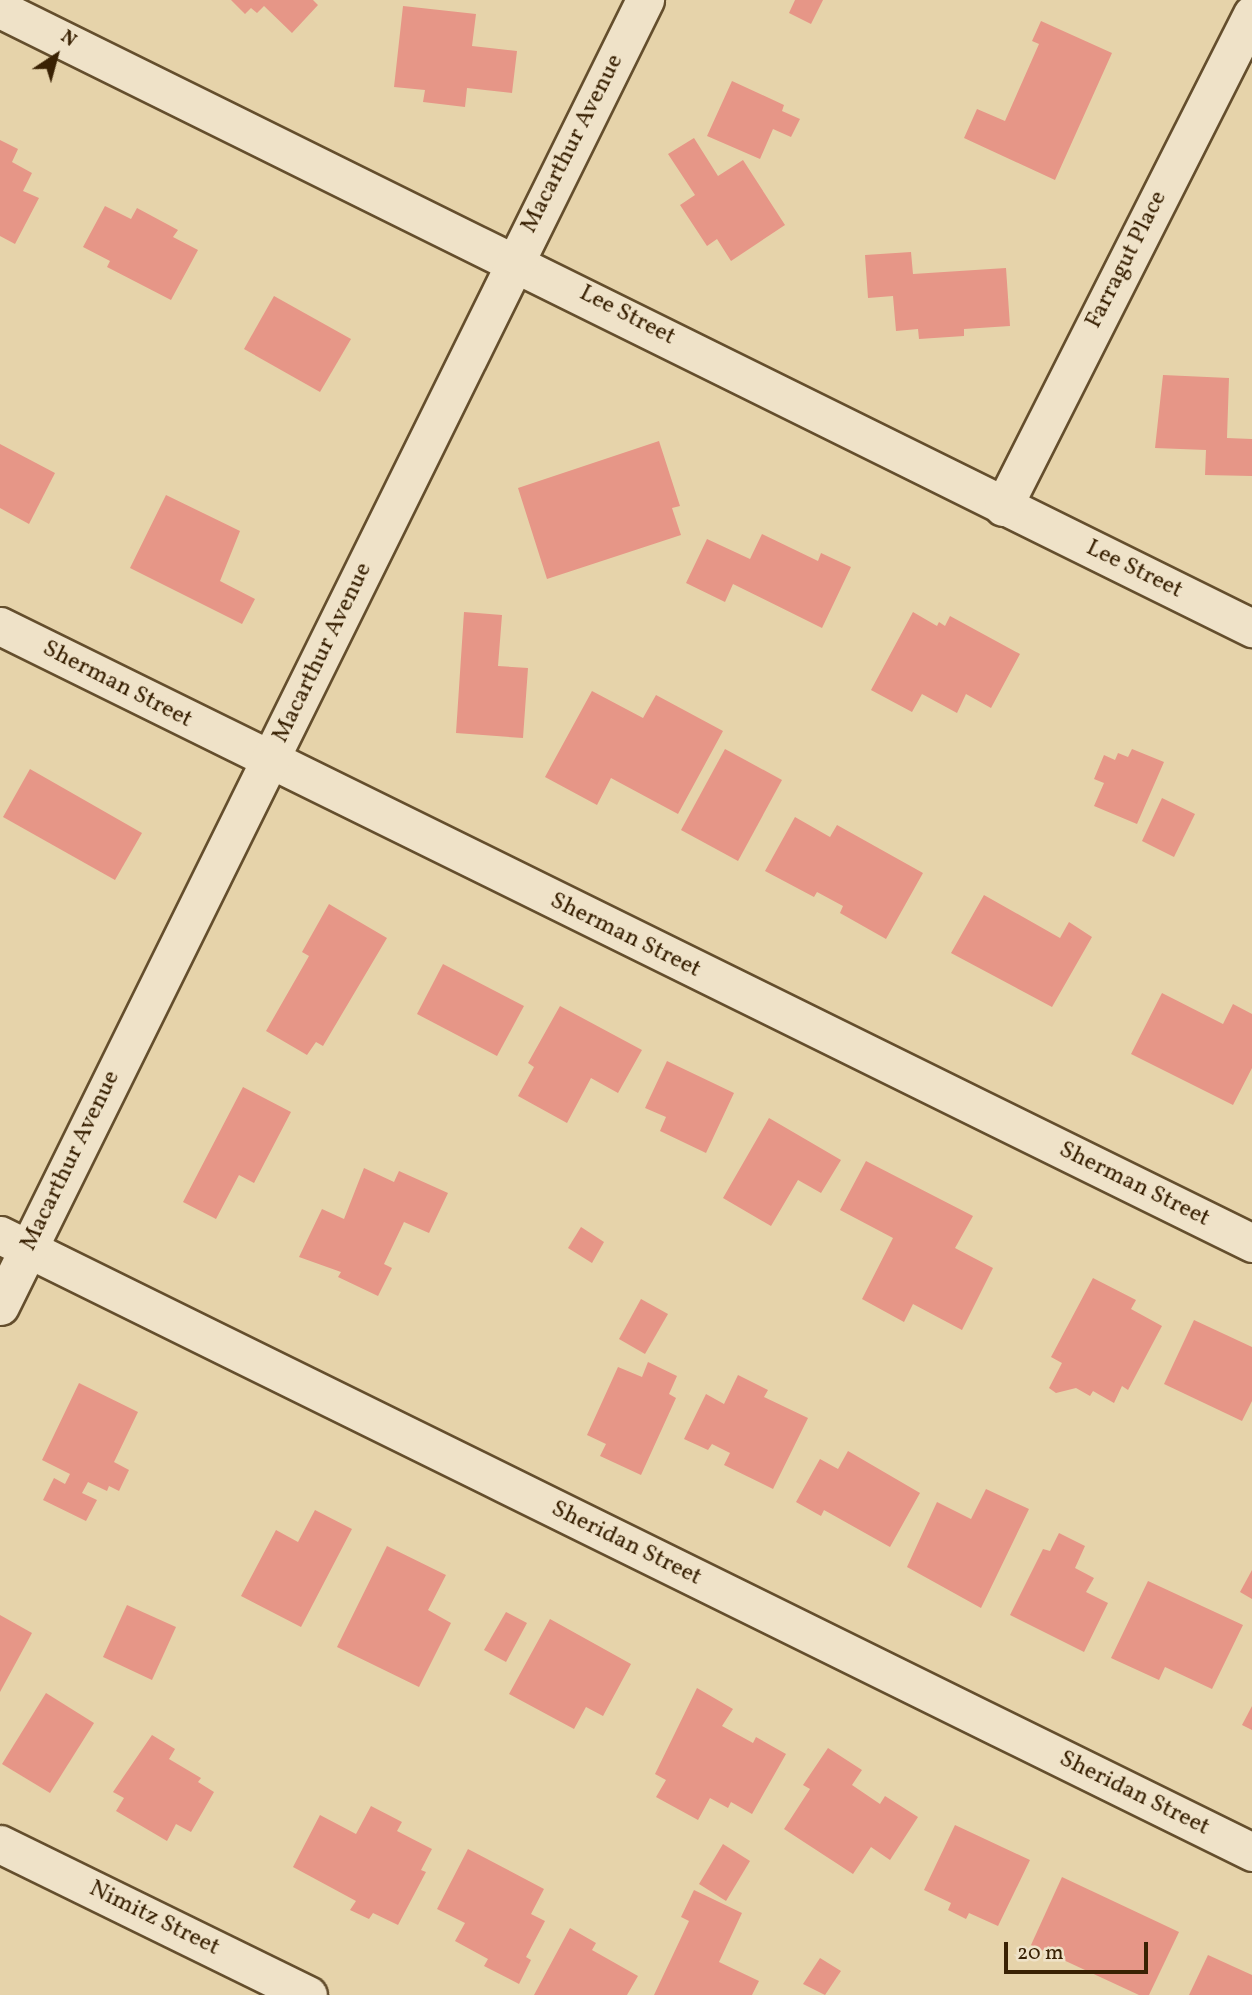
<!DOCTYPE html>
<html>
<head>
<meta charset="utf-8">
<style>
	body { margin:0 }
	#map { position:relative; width:1252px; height:1995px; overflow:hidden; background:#e6d3aa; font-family:Vollkorn,serif }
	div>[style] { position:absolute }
	.building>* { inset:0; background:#e69687 }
	.roads { filter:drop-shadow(2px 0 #644e2d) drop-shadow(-2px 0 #644e2d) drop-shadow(0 2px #644e2d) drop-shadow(0 -2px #644e2d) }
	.street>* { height:37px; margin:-18.5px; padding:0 18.5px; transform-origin:18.5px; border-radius:18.5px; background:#efe2c8 }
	span { translate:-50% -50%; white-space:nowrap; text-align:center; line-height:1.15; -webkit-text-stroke:6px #efe2c8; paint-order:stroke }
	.street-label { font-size:24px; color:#392103 }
	.north { position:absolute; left:21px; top:21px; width:70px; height:70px; -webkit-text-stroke:5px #efe2c8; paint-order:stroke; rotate:36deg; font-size:19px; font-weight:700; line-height:28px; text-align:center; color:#392103 }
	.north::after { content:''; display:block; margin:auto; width:24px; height:32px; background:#392103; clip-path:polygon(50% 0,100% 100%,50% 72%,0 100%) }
	.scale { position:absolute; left:1004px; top:1942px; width:144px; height:32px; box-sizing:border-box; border:4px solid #392103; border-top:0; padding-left:9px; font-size:21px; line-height:24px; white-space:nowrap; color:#392103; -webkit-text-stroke:5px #efe2c8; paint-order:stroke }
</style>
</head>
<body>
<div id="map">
	<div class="building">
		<div style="clip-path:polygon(231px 0,313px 0,318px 5px,292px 33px,264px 6px,257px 13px,251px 8px,245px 14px)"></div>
		<div style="clip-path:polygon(795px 0,823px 0,811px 24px,789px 13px)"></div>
		<div style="clip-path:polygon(403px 6px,476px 14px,472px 46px,517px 51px,512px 93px,467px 88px,465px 107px,423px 102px,425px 90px,394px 87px)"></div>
		<div style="clip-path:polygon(1041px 21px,1112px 53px,1055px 180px,964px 138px,977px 109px,1005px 121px,1039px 44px,1032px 41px)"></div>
		<div style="clip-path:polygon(732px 81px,784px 105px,782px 111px,800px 119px,791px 137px,773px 129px,760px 159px,707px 136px)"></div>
		<div style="clip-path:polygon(694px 138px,718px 176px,743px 160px,785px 225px,731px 261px,717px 239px,707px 246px,680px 205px,695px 195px,668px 154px)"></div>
		<div style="clip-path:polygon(0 140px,18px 149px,12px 162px,32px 173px,23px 191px,39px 198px,15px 244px,0 236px)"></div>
		<div style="clip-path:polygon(105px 206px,131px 219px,137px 208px,178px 230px,173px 237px,198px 250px,171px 300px,107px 267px,110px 261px,83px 247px)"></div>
		<div style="clip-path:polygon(911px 252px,913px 274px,1006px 268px,1010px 326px,964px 329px,964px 336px,919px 339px,918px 329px,896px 331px,893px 296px,868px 298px,865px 255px)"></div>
		<div style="clip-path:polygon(274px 296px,351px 339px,320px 392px,244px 349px)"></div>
		<div style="clip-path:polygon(1163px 375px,1229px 378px,1227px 438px,1252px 439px,1252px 476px,1205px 475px,1206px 450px,1155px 448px)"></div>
		<div style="clip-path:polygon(659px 441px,680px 506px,672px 508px,681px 535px,547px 579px,518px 488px)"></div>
		<div style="clip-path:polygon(0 444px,55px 473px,29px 524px,0 508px)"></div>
		<div style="clip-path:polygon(166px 495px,240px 531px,220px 581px,255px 599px,242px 624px,130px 568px)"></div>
		<div style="clip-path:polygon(762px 534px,818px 561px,821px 553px,851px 567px,822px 628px,733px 584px,725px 602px,686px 583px,707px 539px,750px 559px)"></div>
		<div style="clip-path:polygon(464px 612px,502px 615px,498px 666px,528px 668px,523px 738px,456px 733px)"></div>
		<div style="clip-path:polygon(913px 612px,937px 626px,939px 622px,945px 626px,950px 616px,1020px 654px,991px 708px,966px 694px,957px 713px,922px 694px,912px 712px,871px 690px)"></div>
		<div style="clip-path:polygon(592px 691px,643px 718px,656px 695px,723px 731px,678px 814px,611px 778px,597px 805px,545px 777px)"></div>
		<div style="clip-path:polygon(725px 749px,782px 780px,738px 861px,681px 830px)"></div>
		<div style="clip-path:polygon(1132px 749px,1164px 762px,1137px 824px,1094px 806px,1104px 783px,1094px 779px,1104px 755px,1115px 760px,1118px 753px,1128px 757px)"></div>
		<div style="clip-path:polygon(30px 769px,142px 833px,115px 880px,3px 817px)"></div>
		<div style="clip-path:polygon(1162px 798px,1195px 814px,1174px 857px,1142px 841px)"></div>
		<div style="clip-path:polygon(795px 817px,830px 837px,837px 825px,923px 873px,886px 939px,840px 913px,843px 906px,817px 892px,814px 897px,765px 871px)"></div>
		<div style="clip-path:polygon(984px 895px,1060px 938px,1069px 922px,1092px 937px,1052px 1007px,951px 953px)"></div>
		<div style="clip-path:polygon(329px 904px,387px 938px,323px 1046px,316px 1042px,307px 1055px,266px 1031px,309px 956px,302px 952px)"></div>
		<div style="clip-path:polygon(443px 964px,524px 1006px,497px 1056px,417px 1014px)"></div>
		<div style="clip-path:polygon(1162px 993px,1223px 1024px,1233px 1004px,1252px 1014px,1252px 1068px,1233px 1105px,1131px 1054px)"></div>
		<div style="clip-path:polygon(560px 1006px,642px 1050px,618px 1093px,591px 1078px,567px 1123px,518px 1096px,534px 1067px,528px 1063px)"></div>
		<div style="clip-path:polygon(667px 1061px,734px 1093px,706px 1153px,660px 1131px,666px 1117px,645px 1108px)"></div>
		<div style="clip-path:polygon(243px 1087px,291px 1112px,254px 1183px,239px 1175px,216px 1219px,183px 1202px)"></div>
		<div style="clip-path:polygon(769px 1118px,841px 1160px,821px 1193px,798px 1180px,771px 1226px,723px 1198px)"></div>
		<div style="clip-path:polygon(866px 1161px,973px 1216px,955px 1248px,993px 1268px,962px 1330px,913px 1304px,904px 1322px,862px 1299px,893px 1238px,840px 1210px)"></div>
		<div style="clip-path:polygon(364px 1168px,394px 1182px,399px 1171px,448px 1193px,429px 1233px,404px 1222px,384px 1264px,392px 1268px,378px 1296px,338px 1277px,341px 1272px,299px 1257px,322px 1209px,344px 1219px)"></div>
		<div style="clip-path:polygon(581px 1227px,604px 1242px,592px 1263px,568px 1248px)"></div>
		<div style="clip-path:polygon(1093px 1278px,1136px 1300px,1131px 1309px,1162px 1326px,1128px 1390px,1122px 1386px,1114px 1403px,1093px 1391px,1090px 1396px,1076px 1388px,1056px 1393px,1049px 1388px,1062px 1363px,1051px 1357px)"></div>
		<div style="clip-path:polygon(641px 1299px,668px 1314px,645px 1354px,619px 1339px)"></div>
		<div style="clip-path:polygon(1194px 1320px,1252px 1347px,1252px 1401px,1242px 1421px,1164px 1384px)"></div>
		<div style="clip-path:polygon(648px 1362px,677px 1376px,669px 1394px,676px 1398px,641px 1475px,600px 1456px,606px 1444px,587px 1435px,618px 1367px,642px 1377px)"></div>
		<div style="clip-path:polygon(738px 1375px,768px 1390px,764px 1397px,808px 1418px,773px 1489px,724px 1465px,730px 1453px,712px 1444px,708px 1450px,684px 1439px,706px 1394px,724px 1404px)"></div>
		<div style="clip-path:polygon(79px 1383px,138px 1412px,114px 1462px,129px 1470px,119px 1491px,109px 1486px,107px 1491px,88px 1482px,82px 1493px,97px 1500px,86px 1521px,43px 1500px,54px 1478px,65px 1484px,70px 1474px,42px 1460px)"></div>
		<div style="clip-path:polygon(848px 1451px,920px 1493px,890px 1547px,824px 1510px,821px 1516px,796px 1502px,820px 1459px,838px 1469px)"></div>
		<div style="clip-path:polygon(986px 1489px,1029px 1509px,981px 1608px,907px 1567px,937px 1502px,971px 1519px)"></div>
		<div style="clip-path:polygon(315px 1510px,352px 1529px,301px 1627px,241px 1596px,276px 1530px,298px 1542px)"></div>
		<div style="clip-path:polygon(1059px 1533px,1085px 1546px,1075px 1568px,1094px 1578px,1086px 1592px,1108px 1603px,1084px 1652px,1010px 1615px,1043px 1549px,1050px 1551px)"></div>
		<div style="clip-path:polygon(387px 1546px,446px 1575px,428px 1610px,451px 1623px,419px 1687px,337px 1647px)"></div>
		<div style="clip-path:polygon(1252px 1570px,1252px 1599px,1240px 1592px)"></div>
		<div style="clip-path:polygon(1148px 1581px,1243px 1625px,1212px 1689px,1165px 1667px,1159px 1680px,1111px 1658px)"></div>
		<div style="clip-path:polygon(127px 1605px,176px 1627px,152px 1680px,103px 1657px)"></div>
		<div style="clip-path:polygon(506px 1612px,527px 1623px,506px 1662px,484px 1650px)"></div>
		<div style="clip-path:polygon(0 1615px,32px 1633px,0 1692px)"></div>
		<div style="clip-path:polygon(550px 1619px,631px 1664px,603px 1716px,586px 1707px,574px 1729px,509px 1694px)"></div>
		<div style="clip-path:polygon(697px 1688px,733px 1709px,722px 1726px,753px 1743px,756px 1737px,786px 1754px,752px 1814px,731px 1802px,728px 1808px,710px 1798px,698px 1820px,656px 1797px,666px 1780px,655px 1774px)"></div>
		<div style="clip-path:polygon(46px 1693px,94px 1723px,50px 1793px,2px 1764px)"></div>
		<div style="clip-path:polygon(1252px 1706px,1252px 1730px,1242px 1725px)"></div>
		<div style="clip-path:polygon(152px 1735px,175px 1749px,169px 1759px,201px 1778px,198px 1782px,214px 1792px,191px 1832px,176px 1824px,167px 1841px,116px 1811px,124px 1798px,113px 1792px)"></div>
		<div style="clip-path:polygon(828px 1748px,862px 1770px,852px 1785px,880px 1804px,885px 1796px,918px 1817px,890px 1860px,871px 1847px,853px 1874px,784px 1829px,810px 1789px,803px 1785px)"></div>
		<div style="clip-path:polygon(371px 1806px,402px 1822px,397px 1831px,432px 1849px,421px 1870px,426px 1872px,398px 1925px,373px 1913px,369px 1919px,350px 1910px,356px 1901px,293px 1867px,320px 1815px,356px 1834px)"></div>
		<div style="clip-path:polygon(955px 1825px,1030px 1860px,998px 1926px,969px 1913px,966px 1919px,948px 1910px,951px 1903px,924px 1890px)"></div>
		<div style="clip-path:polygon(723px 1844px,750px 1861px,726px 1901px,699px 1884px)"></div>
		<div style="clip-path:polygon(468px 1849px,544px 1889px,531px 1914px,545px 1921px,526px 1957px,531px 1960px,519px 1984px,484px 1966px,488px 1959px,455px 1941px,465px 1923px,437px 1909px)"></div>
		<div style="clip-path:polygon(1062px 1877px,1179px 1932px,1149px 1995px,1139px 1995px,1031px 1945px)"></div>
		<div style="clip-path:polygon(694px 1890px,742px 1913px,719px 1962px,759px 1981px,752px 1995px,654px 1995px,689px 1921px,681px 1917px)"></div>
		<div style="clip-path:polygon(570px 1928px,596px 1943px,592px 1950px,638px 1976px,627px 1995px,534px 1995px)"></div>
		<div style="clip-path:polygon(1208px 1955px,1252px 1975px,1252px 1995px,1189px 1995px)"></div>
		<div style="clip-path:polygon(820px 1958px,841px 1971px,825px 1995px,803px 1984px)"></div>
	</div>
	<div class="roads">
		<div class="street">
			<div style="left:0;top:9px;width:1397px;rotate:26.31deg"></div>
			<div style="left:1003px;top:507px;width:552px;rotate:-63.2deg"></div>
			<div style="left:0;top:626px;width:1396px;rotate:26.23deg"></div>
			<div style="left:0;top:1235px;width:1396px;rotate:26.23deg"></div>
			<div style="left:0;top:1306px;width:1457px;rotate:-63.72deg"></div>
			<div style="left:0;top:1844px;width:343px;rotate:26.1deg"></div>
		</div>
	</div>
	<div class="street-label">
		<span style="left:573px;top:144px;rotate:-63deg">Macarthur Avenue</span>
		<span style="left:1127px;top:260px;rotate:-63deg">Farragut Place</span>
		<span style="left:627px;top:316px;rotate:27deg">Lee Street</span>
		<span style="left:1134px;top:570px;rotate:26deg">Lee Street</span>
		<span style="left:323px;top:653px;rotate:-64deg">Macarthur Avenue</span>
		<span style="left:117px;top:685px;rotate:27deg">Sherman Street</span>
		<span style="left:625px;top:936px;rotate:26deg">Sherman Street</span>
		<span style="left:71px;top:1161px;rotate:-64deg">Macarthur Avenue</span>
		<span style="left:1134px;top:1185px;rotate:26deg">Sherman Street</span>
		<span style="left:626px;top:1544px;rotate:26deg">Sheridan Street</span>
		<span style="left:1134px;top:1794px;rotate:26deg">Sheridan Street</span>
		<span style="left:154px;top:1919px;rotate:26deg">Nimitz Street</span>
	</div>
	<div class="north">N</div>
	<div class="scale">20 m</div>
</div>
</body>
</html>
